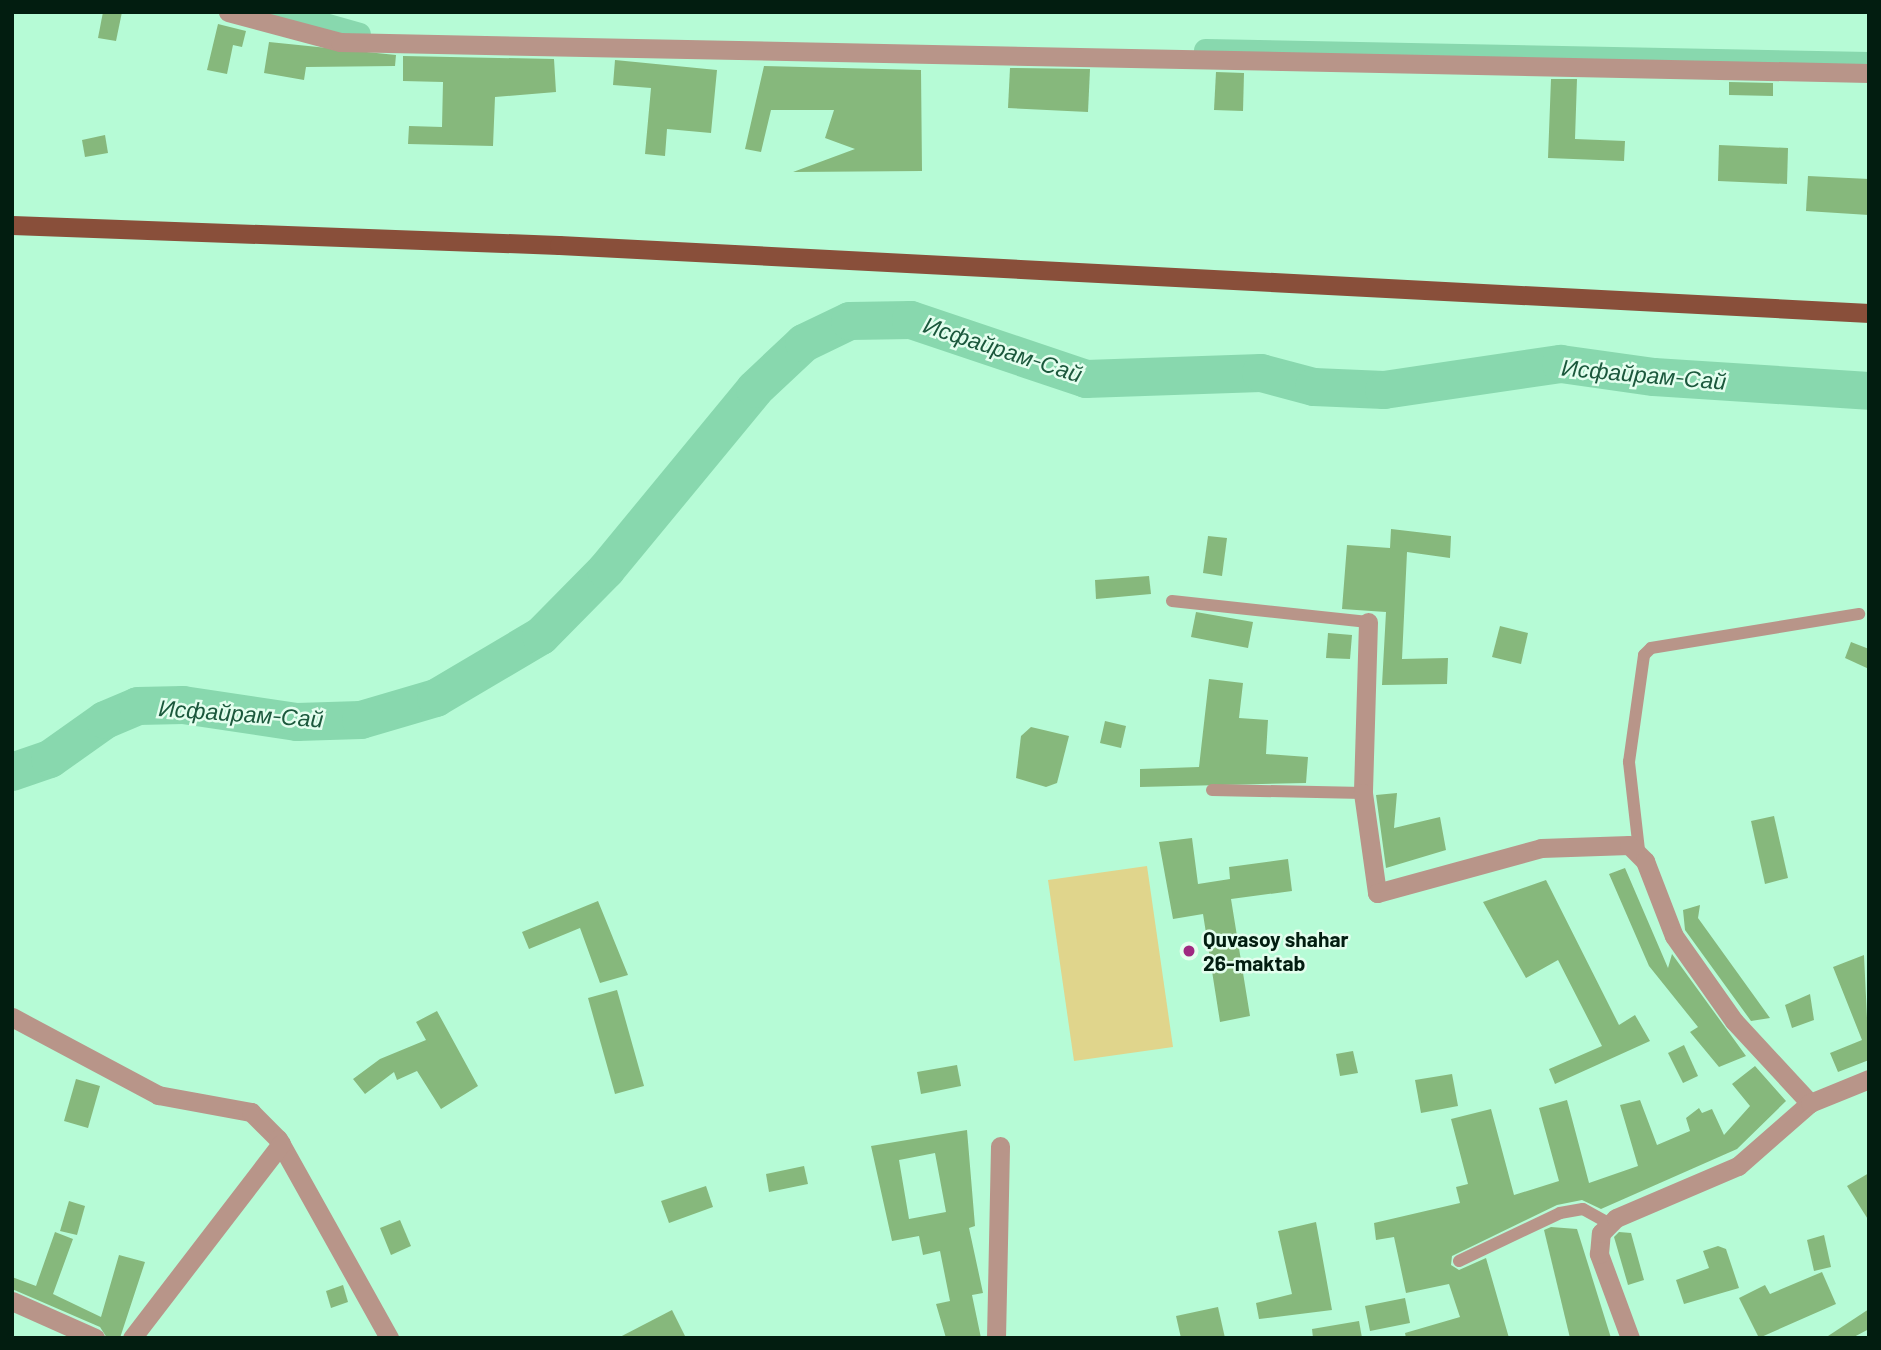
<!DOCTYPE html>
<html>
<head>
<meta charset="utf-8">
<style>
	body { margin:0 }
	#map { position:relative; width:1881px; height:1350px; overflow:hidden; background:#b6fbd6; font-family:Barlow,sans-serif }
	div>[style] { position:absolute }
	.green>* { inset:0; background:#e0d58c }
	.canal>* { height:23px; margin:-11.5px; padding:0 11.5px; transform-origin:11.5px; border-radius:11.5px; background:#88d8ae }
	.river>* { height:38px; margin:-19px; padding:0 19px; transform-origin:19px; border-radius:19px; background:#88d8ae }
	.building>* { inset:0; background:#86b87c }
	.service>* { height:12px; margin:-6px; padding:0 6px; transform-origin:6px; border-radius:6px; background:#b89589 }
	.minor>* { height:19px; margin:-9.5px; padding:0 9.5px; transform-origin:9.5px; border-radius:9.5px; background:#b89589 }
	.primary>* { height:19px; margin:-9.5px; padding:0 9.5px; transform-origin:9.5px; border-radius:9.5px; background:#894f3a }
	.dots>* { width:19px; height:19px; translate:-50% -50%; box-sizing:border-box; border:4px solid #e3feee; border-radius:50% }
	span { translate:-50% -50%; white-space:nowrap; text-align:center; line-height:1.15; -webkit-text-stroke:5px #e3feee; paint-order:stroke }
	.poi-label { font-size:21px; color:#021d10; font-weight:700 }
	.left { translate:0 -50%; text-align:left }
	.water-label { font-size:23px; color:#1b583c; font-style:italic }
	.frame { position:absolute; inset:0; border:14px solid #021d10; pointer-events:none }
</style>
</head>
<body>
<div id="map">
	<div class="green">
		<div style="clip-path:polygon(1147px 866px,1173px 1047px,1074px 1061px,1048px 880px)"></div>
	</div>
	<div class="canal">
		<div style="left:282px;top:12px;width:80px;rotate:15.9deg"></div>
		<div style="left:1205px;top:50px;width:664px;rotate:1.12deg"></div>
	</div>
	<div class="river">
		<div style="left:12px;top:772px;width:40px;rotate:-18.9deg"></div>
		<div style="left:50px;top:759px;width:67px;rotate:-35.3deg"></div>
		<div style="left:105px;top:720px;width:36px;rotate:-23deg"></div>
		<div style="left:138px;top:706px;width:45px;rotate:-1.3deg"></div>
		<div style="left:183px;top:705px;width:115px;rotate:8.5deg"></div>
		<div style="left:297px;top:722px;width:64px;rotate:-1.8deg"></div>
		<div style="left:361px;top:720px;width:78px;rotate:-16.3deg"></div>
		<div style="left:436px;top:698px;width:122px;rotate:-30.6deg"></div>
		<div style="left:541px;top:636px;width:93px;rotate:-45.4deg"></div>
		<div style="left:606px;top:570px;width:234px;rotate:-50.5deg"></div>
		<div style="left:755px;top:389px;width:67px;rotate:-43.2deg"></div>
		<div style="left:804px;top:343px;width:51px;rotate:-25.6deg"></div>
		<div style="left:850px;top:321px;width:61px;rotate:-0.9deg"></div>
		<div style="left:911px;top:320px;width:185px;rotate:18.6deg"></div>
		<div style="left:1086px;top:379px;width:175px;rotate:-2deg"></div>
		<div style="left:1261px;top:373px;width:55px;rotate:14.8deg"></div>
		<div style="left:1314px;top:387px;width:70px;rotate:2.5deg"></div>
		<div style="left:1384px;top:390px;width:179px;rotate:-8.4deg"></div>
		<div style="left:1561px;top:364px;width:94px;rotate:8deg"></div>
		<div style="left:1654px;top:377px;width:215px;rotate:3.7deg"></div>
	</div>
	<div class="building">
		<div style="clip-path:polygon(103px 12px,122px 12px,116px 41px,98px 38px)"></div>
		<div style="clip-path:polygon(218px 24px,246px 31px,242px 47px,233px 45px,227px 74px,207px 70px)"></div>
		<div style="clip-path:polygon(269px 42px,396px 55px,395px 66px,306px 67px,304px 80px,264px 73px)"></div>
		<div style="clip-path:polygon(403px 56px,554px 59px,556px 92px,495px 97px,493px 146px,408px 144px,409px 126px,442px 127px,443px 82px,403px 81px)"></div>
		<div style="clip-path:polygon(615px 60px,717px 70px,711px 133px,667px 129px,665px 156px,645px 154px,651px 88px,613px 85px)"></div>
		<div style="clip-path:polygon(764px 66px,921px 70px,922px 171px,793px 172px,855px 149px,825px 138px,834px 110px,771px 110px,761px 152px,745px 149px)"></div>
		<div style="clip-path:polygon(1010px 68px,1090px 69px,1088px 112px,1008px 108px)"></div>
		<div style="clip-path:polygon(1216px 72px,1244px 73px,1243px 111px,1214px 110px)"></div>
		<div style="clip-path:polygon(1551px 79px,1577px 79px,1575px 139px,1625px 141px,1624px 161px,1548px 158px)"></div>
		<div style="clip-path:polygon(1729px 82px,1773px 83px,1773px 96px,1729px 95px)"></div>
		<div style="clip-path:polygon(105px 135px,108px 153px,85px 157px,82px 140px)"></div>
		<div style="clip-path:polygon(1719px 145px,1788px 148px,1787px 184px,1718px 181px)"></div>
		<div style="clip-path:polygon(1808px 176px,1869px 179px,1869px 215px,1806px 211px)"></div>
		<div style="clip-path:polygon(1391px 529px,1451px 536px,1450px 558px,1407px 552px,1402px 659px,1448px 658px,1447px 684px,1382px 685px,1386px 612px,1342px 609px,1347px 545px,1390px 548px)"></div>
		<div style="clip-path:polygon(1208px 536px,1227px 538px,1222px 576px,1203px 573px)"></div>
		<div style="clip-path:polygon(1149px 576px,1151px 594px,1096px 599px,1095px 580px)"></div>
		<div style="clip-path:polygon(1196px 612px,1253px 622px,1248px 648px,1191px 637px)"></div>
		<div style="clip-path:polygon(1500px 626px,1528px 633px,1521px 664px,1492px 657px)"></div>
		<div style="clip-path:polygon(1328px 633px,1352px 635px,1350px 659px,1326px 658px)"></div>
		<div style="clip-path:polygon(1851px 642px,1869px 649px,1869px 669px,1845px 658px)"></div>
		<div style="clip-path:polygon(1209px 679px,1243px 683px,1239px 718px,1268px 720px,1266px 754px,1308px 757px,1306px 783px,1140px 787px,1140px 769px,1199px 767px)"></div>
		<div style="clip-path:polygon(1105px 721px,1126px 726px,1121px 748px,1100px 743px)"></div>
		<div style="clip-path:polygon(1031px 727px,1069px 736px,1057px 783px,1046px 787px,1016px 778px,1021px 736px)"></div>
		<div style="clip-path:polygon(1397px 793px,1394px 828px,1440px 817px,1446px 850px,1386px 868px,1376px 795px)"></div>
		<div style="clip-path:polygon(1774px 816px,1788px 878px,1765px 884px,1751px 821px)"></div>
		<div style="clip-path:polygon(1192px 838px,1198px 884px,1230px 879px,1229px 867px,1288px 859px,1292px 891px,1231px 899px,1250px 1016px,1220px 1022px,1203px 914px,1173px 919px,1159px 842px)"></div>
		<div style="clip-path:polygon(1625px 868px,1668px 968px,1672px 954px,1746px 1056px,1719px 1067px,1690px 1032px,1698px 1027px,1649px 966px,1609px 874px)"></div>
		<div style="clip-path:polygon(1546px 880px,1619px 1025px,1635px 1015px,1650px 1041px,1555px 1084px,1549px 1069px,1602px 1046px,1558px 960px,1526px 978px,1483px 902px)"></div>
		<div style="clip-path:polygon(598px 901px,628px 975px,600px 983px,580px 928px,529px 949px,522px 932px)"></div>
		<div style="clip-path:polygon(1700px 905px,1698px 918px,1770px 1018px,1751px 1021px,1685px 930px,1683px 910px)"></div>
		<div style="clip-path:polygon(1864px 955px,1869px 1060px,1838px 1072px,1830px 1053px,1862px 1040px,1833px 967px)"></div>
		<div style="clip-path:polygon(617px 990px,644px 1086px,615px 1094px,588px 998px)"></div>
		<div style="clip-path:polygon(1810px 994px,1814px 1020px,1792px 1028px,1785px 1005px)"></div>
		<div style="clip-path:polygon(437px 1011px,478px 1086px,441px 1109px,417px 1071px,397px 1080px,394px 1072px,365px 1094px,353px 1079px,380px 1059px,426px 1040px,416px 1022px)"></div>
		<div style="clip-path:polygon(1684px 1045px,1698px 1076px,1683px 1083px,1668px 1053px)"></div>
		<div style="clip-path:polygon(1353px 1051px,1358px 1073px,1340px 1076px,1336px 1054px)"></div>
		<div style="clip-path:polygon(957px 1065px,961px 1086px,921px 1094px,917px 1072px)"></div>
		<div style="clip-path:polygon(1755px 1066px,1786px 1101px,1737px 1149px,1601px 1209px,1582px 1200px,1557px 1205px,1452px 1256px,1451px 1265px,1459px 1270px,1486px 1258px,1509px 1338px,1406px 1338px,1405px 1333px,1460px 1317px,1449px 1284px,1406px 1293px,1394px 1237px,1376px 1240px,1374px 1223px,1460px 1203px,1456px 1187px,1468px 1184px,1451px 1119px,1491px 1109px,1514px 1195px,1559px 1181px,1539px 1108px,1567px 1100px,1589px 1183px,1638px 1166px,1620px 1105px,1640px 1100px,1657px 1145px,1690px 1131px,1686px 1118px,1699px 1108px,1702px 1113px,1712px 1109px,1724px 1135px,1750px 1106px,1732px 1084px)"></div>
		<div style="clip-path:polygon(1452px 1074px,1458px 1106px,1421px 1113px,1415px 1080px)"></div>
		<div style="clip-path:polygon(76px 1079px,100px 1086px,88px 1128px,64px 1121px)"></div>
		<div style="clip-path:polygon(evenodd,967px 1130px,975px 1226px,969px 1228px,983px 1293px,972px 1295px,981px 1338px,946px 1338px,936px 1304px,950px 1301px,940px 1251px,923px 1255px,919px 1236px,892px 1241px,871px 1146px,967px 1130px,935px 1153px,946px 1212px,909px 1219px,899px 1160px,935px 1153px)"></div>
		<div style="clip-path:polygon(804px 1166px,808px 1184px,769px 1192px,766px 1174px)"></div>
		<div style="clip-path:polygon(1869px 1173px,1869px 1221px,1847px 1186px)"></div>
		<div style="clip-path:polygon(706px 1186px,713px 1207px,669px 1223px,661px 1201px)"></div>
		<div style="clip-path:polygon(69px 1201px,85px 1206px,77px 1235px,60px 1231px)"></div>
		<div style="clip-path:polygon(400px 1220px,411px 1246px,391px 1255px,380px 1228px)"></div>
		<div style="clip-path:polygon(1316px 1222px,1332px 1310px,1259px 1319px,1256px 1303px,1292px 1294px,1278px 1231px)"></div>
		<div style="clip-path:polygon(1551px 1227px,1577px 1229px,1611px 1338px,1570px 1338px,1544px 1230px)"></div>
		<div style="clip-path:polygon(55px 1232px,73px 1239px,53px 1294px,101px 1317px,119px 1255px,145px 1262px,120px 1338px,107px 1338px,100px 1327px,12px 1289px,12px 1277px,36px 1286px)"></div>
		<div style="clip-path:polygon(1619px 1232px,1631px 1233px,1644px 1280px,1628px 1285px,1614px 1237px)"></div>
		<div style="clip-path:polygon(1824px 1235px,1831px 1267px,1814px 1271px,1807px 1240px)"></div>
		<div style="clip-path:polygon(1718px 1246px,1726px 1249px,1739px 1288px,1684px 1304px,1676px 1280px,1709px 1268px,1703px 1251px)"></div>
		<div style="clip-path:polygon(1822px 1272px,1836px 1304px,1759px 1338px,1739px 1298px,1765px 1285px,1770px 1294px)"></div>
		<div style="clip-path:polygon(343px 1285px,348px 1302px,331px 1308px,326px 1291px)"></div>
		<div style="clip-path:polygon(1405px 1298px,1410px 1323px,1370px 1331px,1365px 1306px)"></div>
		<div style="clip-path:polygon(1218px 1307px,1225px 1338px,1181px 1338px,1176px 1316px)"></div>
		<div style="clip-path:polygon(1869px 1309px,1869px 1329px,1852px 1338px,1825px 1338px)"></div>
		<div style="clip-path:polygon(672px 1310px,686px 1338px,618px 1338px)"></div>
		<div style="clip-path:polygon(1359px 1321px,1362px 1338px,1313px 1338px,1312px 1329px)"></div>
	</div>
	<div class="service">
		<div style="left:1172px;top:601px;width:197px;rotate:6.1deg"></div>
		<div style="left:1212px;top:790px;width:151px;rotate:1.1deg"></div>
		<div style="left:1639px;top:850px;width:89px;rotate:-96.5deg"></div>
		<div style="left:1629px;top:762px;width:108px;rotate:-82deg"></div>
		<div style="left:1644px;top:655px;width:10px;rotate:-45deg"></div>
		<div style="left:1651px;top:648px;width:211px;rotate:-9.3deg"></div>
		<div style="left:1459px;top:1261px;width:112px;rotate:-25.4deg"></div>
		<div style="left:1560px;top:1213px;width:23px;rotate:-10deg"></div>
		<div style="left:1583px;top:1209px;width:31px;rotate:29deg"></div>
	</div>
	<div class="minor">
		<div style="left:228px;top:12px;width:116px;rotate:15deg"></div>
		<div style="left:340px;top:42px;width:1529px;rotate:1.16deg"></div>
		<div style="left:1368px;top:622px;width:171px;rotate:91.7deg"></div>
		<div style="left:1363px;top:793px;width:101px;rotate:82deg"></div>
		<div style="left:1377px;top:893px;width:170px;rotate:-15.3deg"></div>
		<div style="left:1541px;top:848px;width:88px;rotate:-2deg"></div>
		<div style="left:1629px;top:845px;width:23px;rotate:45deg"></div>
		<div style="left:1645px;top:861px;width:80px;rotate:68.9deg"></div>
		<div style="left:1674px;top:936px;width:104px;rotate:54.8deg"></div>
		<div style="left:1734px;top:1021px;width:112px;rotate:47.2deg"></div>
		<div style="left:12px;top:1017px;width:166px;rotate:28.1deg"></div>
		<div style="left:158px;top:1095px;width:95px;rotate:10.4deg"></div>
		<div style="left:251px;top:1112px;width:38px;rotate:45deg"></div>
		<div style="left:278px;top:1139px;width:228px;rotate:60.8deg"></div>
		<div style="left:12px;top:1301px;width:91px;rotate:24deg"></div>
		<div style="left:132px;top:1338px;width:245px;rotate:-52.5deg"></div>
		<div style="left:996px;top:1338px;width:192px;rotate:-88.8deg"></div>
		<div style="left:1630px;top:1338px;width:90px;rotate:-110.3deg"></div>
		<div style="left:1599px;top:1254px;width:21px;rotate:-85deg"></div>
		<div style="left:1601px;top:1233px;width:21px;rotate:-45deg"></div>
		<div style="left:1616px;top:1218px;width:133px;rotate:-23.1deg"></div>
		<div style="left:1738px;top:1166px;width:96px;rotate:-41.2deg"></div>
		<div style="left:1810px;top:1103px;width:64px;rotate:-22.1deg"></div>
	</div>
	<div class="primary">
		<div style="left:12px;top:225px;width:547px;rotate:2.09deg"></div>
		<div style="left:559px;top:245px;width:1312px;rotate:2.97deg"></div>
	</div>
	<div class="dots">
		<div style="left:1189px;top:951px;background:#9f2881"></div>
	</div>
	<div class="poi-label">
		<span class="left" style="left:1203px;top:951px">Quvasoy shahar<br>26-maktab</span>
	</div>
	<div class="water-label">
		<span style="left:1003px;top:349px;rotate:18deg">Исфайрам-Сай</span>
		<span style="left:1644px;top:374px;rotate:5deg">Исфайрам-Сай</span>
		<span style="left:241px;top:713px;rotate:4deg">Исфайрам-Сай</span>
	</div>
	<div class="frame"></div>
</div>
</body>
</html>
